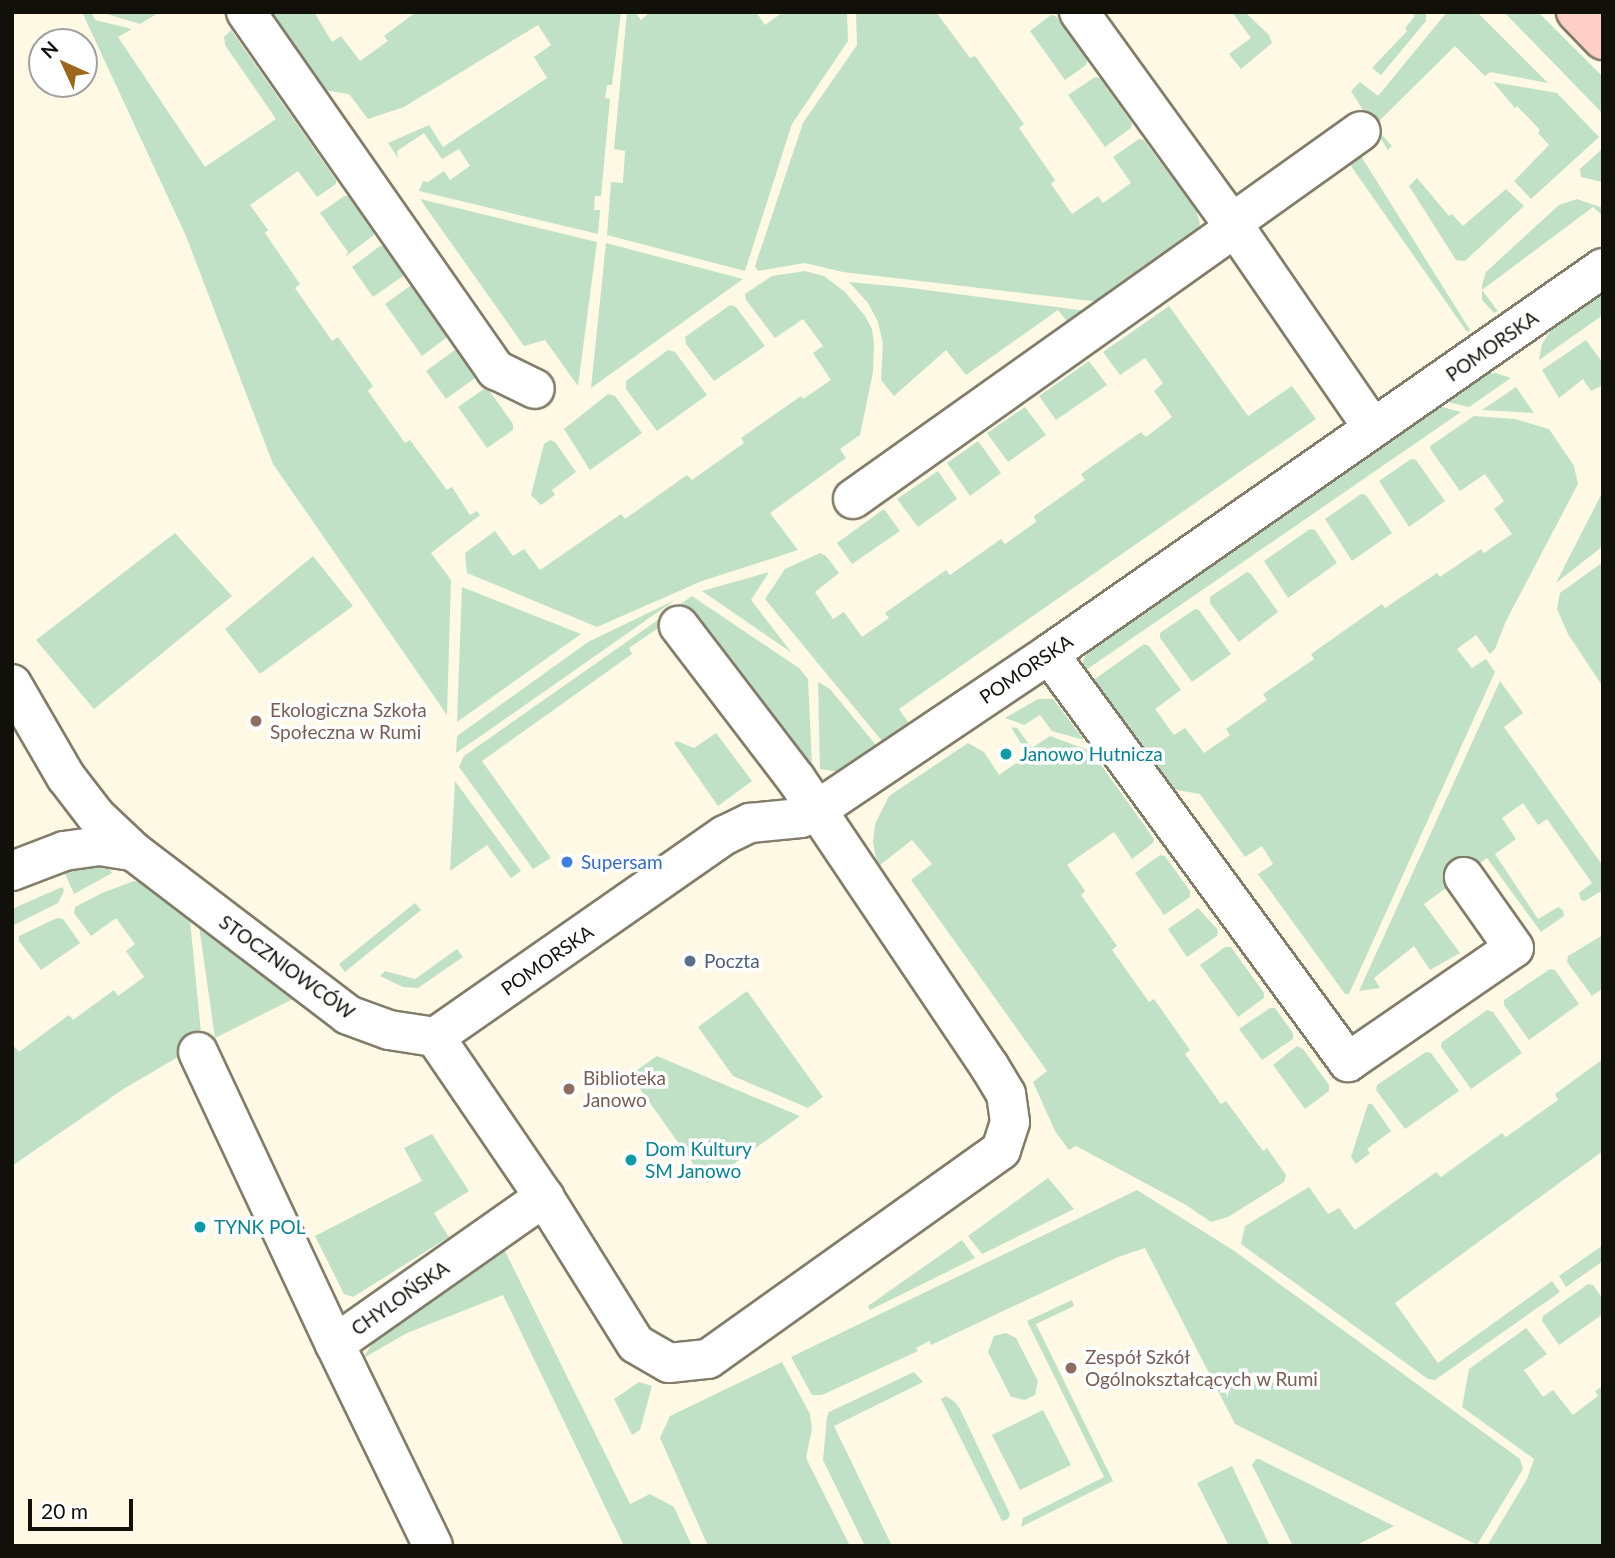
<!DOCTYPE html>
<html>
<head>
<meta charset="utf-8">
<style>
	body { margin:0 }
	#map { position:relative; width:1615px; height:1558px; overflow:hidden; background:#fef9e4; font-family:Lato,sans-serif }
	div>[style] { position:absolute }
	.green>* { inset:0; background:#c1e1c7 }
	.roads { filter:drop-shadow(2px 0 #817d6a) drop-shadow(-2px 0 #817d6a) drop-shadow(0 2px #817d6a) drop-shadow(0 -2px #817d6a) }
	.minor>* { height:38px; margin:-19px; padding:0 19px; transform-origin:19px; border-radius:19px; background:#fff }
	.major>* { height:38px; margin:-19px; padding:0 19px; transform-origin:19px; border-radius:19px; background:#ffcfc7 }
	.dots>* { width:19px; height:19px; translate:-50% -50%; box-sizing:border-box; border:4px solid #fff; border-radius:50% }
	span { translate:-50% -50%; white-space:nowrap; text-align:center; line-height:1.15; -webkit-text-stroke:7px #fff; paint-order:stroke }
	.street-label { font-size:19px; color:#111009 }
	.education-label { font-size:19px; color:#785e54 }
	.left { translate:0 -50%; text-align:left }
	.culture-label { font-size:19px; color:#0d838f }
	.shop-label { font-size:19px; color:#366cbe }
	.service-label { font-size:19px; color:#4e5e75 }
	.frame { position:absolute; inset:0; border:14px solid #111009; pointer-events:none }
	.north { position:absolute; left:28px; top:28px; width:70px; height:70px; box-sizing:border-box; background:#fff; border:2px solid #a09f9d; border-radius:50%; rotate:315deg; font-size:19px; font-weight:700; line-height:28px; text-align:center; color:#111009 }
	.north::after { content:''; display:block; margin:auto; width:24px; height:32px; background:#9b681e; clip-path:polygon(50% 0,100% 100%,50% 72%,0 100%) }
	.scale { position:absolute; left:28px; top:1499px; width:105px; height:32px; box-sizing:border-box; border:4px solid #111009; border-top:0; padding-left:9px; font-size:21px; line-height:24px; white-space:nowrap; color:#111009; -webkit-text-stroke:5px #fff; paint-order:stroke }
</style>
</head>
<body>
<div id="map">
	<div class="green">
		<div style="clip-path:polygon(82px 12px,91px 12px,95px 20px,132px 29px,118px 37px,205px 167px,276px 119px,225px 45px,224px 37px,231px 30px,336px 180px,336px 184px,317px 197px,298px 171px,250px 205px,268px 230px,265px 233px,300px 284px,295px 288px,332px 341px,338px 337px,373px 386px,368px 391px,405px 443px,410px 440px,447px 490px,452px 487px,470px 515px,477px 511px,480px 515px,431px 553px,451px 580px,447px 715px,273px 464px,186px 236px)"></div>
		<div style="clip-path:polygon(100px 12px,160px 12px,140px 24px)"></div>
		<div style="clip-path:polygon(272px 12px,314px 12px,332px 42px,341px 36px,360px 61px,388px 41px,384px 36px,416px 12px,621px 12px,612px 85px,607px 85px,605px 98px,610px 99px,601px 196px,595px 196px,594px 210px,600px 210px,598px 234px,419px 191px,423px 181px,428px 182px,444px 171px,450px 180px,470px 166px,459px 149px,442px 159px,424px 133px,397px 151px,398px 158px,388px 143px,429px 125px,443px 147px,547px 78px,534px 57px,551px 45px,538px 25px,404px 107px,368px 119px,349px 94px,323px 90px,273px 19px)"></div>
		<div style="clip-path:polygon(627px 12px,635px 12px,641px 20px,650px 12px,756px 12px,765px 25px,783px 12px,847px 12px,848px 41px,792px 124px,745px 271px,607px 235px,611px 182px,623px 183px,625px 151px,614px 149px)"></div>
		<div style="clip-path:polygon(856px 12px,936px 12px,970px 58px,975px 56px,1024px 124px,1019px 128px,1055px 180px,1051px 184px,1072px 214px,1098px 196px,1103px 203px,1131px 183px,1113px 157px,1139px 139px,1144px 140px,1196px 210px,1200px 224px,1198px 230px,1100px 302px,843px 272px,805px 263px,758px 271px,755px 266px,803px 123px,857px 45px)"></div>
		<div style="clip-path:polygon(1232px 12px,1245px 12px,1269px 35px,1272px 43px,1241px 69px,1229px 54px,1251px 38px)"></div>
		<div style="clip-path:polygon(1410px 12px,1426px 12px,1426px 21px,1381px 75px,1372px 68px,1407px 31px,1405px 28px,1415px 16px)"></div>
		<div style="clip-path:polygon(1447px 12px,1477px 12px,1548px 83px,1490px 72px,1485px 76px,1455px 46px,1374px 126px,1392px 146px,1388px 150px,1351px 91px,1360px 82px,1378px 96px)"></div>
		<div style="clip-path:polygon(1504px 12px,1538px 12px,1603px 77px,1603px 114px)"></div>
		<div style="clip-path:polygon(1051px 15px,1056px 16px,1087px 60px,1086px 65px,1065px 80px,1030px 31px)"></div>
		<div style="clip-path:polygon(1095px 77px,1100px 78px,1132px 123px,1131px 128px,1105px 147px,1068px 95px)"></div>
		<div style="clip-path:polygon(1493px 82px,1557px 93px,1599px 137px,1531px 199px,1514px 181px,1549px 145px,1538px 133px,1540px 130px,1517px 106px,1515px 108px)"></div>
		<div style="clip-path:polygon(1603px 148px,1603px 182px,1581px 177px,1580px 169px)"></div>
		<div style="clip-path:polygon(1356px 154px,1361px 156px,1470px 330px,1467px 332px,1344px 156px)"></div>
		<div style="clip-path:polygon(1417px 178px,1449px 216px,1452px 214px,1463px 226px,1506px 189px,1524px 206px,1465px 261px,1456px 260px,1409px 186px)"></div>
		<div style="clip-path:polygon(344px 196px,349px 196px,374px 231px,374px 235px,345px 257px,348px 252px,320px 213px)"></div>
		<div style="clip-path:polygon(420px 199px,597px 242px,578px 386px,545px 340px,524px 346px)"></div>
		<div style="clip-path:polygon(1577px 199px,1603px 208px,1603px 216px,1593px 207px,1482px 290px,1498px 311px,1494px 313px,1482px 300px,1482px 285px,1486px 272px,1559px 205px)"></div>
		<div style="clip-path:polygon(606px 243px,743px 279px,591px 388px)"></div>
		<div style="clip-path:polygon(380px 246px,385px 246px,403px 271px,403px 276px,373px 297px,352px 267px)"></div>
		<div style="clip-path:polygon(805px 271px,824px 276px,845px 292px,865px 316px,872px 329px,874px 344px,873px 372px,860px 435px,840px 449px,846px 458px,770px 513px,798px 550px,702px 581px,597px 627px,467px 573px,465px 553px,495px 531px,513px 556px,524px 549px,540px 570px,621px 514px,625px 519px,687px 475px,692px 480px,744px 443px,741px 438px,801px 396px,803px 399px,831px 380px,813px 353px,823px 346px,803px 319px,775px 338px,746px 300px,745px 294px,772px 276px)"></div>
		<div style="clip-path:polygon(849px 282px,903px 287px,1087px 311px,1069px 324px,1058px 310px,966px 375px,946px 350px,894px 396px,881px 380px,883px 344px,878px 322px,868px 303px)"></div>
		<div style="clip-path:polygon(410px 286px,414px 286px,447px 332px,446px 338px,422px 356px,385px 304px)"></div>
		<div style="clip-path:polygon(1603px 292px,1603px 315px,1539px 360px,1542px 344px,1554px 326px)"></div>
		<div style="clip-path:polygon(730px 305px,736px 307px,765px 346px,714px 381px,686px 344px,685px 337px)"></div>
		<div style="clip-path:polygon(1169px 306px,1248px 416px,1292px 386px,1316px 419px,899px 709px,913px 729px,886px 746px,765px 599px,785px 569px,820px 553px,826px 556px,839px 573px,815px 592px,833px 619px,844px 612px,862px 637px,889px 618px,885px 613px,946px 570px,950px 575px,1001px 539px,1005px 544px,1036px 522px,1034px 516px,1085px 480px,1081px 474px,1141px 432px,1146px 437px,1172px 417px,1154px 391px,1163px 383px,1145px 358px,1120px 375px,1103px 352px)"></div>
		<div style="clip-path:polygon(1586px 340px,1603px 363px,1603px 385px,1591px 391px,1583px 379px,1559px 398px,1542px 370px)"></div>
		<div style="clip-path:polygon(455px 350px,460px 351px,476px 373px,475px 378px,446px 399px,426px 371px)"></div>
		<div style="clip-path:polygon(668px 350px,675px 352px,707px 395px,657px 431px,626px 389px,626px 381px)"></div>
		<div style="clip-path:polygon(1089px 361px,1107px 385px,1056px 420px,1039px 396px)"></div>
		<div style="clip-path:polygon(1496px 373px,1511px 378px,1469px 407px,1443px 401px,1481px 374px)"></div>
		<div style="clip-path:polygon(1516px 387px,1534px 413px,1482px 410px)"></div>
		<div style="clip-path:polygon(484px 389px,489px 390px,513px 424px,513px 430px,487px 448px,458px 407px)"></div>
		<div style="clip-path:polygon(608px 394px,615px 396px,642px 433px,590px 470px,564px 429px)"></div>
		<div style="clip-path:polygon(1435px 405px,1461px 412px,1083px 672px,1083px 660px,1094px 643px)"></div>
		<div style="clip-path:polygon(1025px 407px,1046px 435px,1008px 462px,987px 433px)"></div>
		<div style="clip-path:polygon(1474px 416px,1515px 419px,1549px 429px,1574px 466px,1578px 484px,1506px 621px,1495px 649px,1490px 654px,1476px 635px,1457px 649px,1472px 668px,1486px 659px,1495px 672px,1349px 994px,1345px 994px,1258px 874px,1273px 864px,1262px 846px,1245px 857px,1200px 794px,1165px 788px,1088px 684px,1144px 644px,1149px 646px,1181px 690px,1155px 709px,1174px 735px,1185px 728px,1204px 753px,1230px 735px,1226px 729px,1267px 700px,1263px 694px,1314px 659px,1311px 654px,1382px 604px,1385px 608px,1437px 573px,1440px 577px,1481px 549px,1484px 553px,1512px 534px,1494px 509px,1504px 501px,1485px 474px,1460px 491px,1431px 450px,1430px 446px)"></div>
		<div style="clip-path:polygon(550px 440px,555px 442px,576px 472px,552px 490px,555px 495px,541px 505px,531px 495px,544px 444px)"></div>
		<div style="clip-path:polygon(978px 441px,1001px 473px,970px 496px,947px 463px)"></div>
		<div style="clip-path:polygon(1411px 459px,1416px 460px,1445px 501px,1409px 527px,1379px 481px)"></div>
		<div style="clip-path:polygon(938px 471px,957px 499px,918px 527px,897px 499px)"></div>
		<div style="clip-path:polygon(1361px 494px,1366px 495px,1392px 533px,1352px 561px,1325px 519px)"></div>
		<div style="clip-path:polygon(1601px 495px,1603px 546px,1556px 583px)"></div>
		<div style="clip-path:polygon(884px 509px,900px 531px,852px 564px,837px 543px)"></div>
		<div style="clip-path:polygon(1310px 529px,1315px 530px,1337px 563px,1288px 598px,1264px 561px)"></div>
		<div style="clip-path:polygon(175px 533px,232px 596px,94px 709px,36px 640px)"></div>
		<div style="clip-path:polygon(313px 556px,353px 606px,260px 674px,225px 629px)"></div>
		<div style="clip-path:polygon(1603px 562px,1603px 687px,1568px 634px,1557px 609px,1560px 593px)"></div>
		<div style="clip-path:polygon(769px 572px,751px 600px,792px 653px,702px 591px)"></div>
		<div style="clip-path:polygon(1247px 572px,1251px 574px,1278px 612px,1239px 642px,1210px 603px,1210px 597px)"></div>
		<div style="clip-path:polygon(462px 587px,581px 634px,457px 722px)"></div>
		<div style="clip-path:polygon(692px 596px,799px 668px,808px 679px,812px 765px,693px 612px,668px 630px,664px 624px,629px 648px,632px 654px,482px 761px,551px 858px,533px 869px,459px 767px,464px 756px)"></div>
		<div style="clip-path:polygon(675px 600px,485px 733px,456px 753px,457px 736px,588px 642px)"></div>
		<div style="clip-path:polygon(1195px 609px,1199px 610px,1231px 654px,1192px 682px,1160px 638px,1160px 633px)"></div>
		<div style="clip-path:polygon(1500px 681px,1523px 713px,1504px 727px,1603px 866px,1603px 890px,1585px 901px,1581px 900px,1579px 893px,1592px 883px,1547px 819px,1538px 825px,1523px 803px,1502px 818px,1516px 839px,1495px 854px,1538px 919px,1558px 907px,1563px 910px,1564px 916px,1541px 932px,1487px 858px,1424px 904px,1460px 953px,1430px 970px,1414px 946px,1374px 978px,1380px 988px,1359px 991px)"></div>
		<div style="clip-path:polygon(818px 682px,830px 689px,880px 750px,840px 772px,820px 769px)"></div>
		<div style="clip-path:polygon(1038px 699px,1053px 699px,1084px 740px,1052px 731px,1040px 715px,1024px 725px,1005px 718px)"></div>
		<div style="clip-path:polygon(1011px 727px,1017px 728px,1032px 748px,1050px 736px,1091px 751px,1154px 839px,1153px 843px,1132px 859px,1114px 832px,1067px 865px,1085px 891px,1081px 895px,1117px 946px,1112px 950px,1149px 1002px,1154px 999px,1190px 1050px,1185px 1054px,1221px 1104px,1226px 1101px,1263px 1151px,1267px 1148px,1286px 1175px,1284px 1182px,1228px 1217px,1211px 1222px,1186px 1205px,1076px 1146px,1069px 1150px,1055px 1131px,1033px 1082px,1047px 1071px,911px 880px,932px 864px,912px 840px,880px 865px,876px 858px,873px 842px,875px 824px,889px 796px,968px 743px,984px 752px,999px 775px,1028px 755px)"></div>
		<div style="clip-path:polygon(716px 733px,752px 781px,718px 806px,674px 743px,677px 741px,694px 748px)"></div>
		<div style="clip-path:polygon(455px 781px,521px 871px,511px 878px,487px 845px,450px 871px)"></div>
		<div style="clip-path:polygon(1160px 855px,1165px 856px,1190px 891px,1190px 897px,1164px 915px,1135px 873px)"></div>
		<div style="clip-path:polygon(77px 866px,110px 869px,112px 873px,74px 894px,64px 871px)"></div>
		<div style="clip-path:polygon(134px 881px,144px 884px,190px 920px,202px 1043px,125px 1088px,12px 1166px,12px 1049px,15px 1047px,19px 1052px,69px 1015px,73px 1020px,114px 990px,118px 996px,144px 977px,126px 951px,135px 944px,116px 918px,91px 936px,74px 913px,75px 907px,102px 893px)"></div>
		<div style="clip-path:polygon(62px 887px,64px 891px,58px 903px,12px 926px,12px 909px)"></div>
		<div style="clip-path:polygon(415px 903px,421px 910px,345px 972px,339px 964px)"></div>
		<div style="clip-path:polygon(1198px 908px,1218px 930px,1217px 936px,1187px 957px,1168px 929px)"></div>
		<div style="clip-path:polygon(57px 918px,63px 919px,80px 943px,41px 970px,19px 941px,19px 936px)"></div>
		<div style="clip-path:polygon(199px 926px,293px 999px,215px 1038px)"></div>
		<div style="clip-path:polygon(1603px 935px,1603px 988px,1592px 996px,1567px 962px,1568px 956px)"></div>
		<div style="clip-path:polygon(1225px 947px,1231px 947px,1264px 993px,1264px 998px,1238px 1017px,1200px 965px)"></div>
		<div style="clip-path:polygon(457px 949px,463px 957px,418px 988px,403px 987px,380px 976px,385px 971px,415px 979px)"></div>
		<div style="clip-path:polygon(1550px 969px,1555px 970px,1579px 1004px,1529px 1040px,1504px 1005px,1504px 1000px)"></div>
		<div style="clip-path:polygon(747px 991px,823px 1097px,808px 1108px,733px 1076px,698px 1027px)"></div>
		<div style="clip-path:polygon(1270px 1008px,1275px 1008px,1293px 1033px,1293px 1039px,1262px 1060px,1239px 1029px)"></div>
		<div style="clip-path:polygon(1487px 1010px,1493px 1012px,1522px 1053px,1471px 1089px,1441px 1047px,1442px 1042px)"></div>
		<div style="clip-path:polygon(1297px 1046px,1303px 1049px,1329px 1085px,1329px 1091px,1305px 1109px,1273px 1065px)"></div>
		<div style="clip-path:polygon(1426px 1052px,1431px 1053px,1459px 1091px,1405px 1129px,1376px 1090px,1377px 1085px)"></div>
		<div style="clip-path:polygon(657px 1056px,749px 1095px,800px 1116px,707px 1183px,630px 1075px)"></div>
		<div style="clip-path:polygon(1603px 1059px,1603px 1151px,1395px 1303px,1438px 1363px,1552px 1281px,1560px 1292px,1435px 1380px,1428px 1379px,1241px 1244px,1245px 1226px,1309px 1187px,1328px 1214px,1339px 1208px,1355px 1230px,1436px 1172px,1441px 1177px,1502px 1133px,1506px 1137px,1558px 1100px,1555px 1094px)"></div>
		<div style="clip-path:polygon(1368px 1104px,1372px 1104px,1391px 1131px,1367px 1149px,1370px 1153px,1356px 1164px,1351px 1157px)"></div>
		<div style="clip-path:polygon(432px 1134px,469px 1191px,434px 1213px,449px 1237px,353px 1297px,344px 1294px,315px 1236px,422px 1181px,404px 1148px)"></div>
		<div style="clip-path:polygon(1048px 1178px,1074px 1209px,982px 1254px,968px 1236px)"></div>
		<div style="clip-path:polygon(1137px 1190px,1233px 1250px,1520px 1459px,1523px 1469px,1477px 1545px,1235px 1424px,1145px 1248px,1118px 1257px,931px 1345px,929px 1341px,916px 1348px,918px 1351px,822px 1395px,812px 1395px,791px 1357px)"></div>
		<div style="clip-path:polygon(962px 1240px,975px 1258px,870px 1310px,868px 1306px)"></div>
		<div style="clip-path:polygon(1603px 1245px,1603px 1261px,1566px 1287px,1559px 1276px)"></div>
		<div style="clip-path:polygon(505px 1251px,630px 1504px,650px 1494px,674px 1507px,692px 1546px,624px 1546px,503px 1295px,407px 1333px,362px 1359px,373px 1343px)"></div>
		<div style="clip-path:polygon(1588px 1284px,1593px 1285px,1603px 1299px,1603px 1314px,1559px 1345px,1542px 1321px,1543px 1316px)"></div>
		<div style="clip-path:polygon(1072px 1300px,1074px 1306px,1036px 1324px,1113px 1481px,1021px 1527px,1023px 1518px,1104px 1477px,1027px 1321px)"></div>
		<div style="clip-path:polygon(1526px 1328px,1547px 1354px,1524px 1370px,1543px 1397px,1553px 1390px,1573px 1415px,1598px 1396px,1595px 1391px,1603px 1386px,1603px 1546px,1487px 1546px,1527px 1479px,1534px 1459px,1462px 1407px,1469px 1369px)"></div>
		<div style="clip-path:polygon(1006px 1333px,1016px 1338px,1038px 1381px,1035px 1395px,1025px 1400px,1011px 1397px,988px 1352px,994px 1336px)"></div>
		<div style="clip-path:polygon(782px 1362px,810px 1414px,812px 1429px,806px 1458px,850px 1546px,708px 1546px,660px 1438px,670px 1416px)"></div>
		<div style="clip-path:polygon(914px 1372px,923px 1382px,834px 1426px,892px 1546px,865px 1546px,823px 1460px,827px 1417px,829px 1412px)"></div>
		<div style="clip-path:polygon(639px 1382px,652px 1386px,640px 1430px,632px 1435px,614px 1399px)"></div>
		<div style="clip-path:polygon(946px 1396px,955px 1402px,960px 1409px,1010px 1514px,1008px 1519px,1002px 1521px,941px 1399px)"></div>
		<div style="clip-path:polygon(1043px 1410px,1071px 1465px,1020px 1490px,992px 1435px)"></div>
		<div style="clip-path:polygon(1256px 1459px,1259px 1459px,1394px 1526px,1355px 1546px,1293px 1546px,1252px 1465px)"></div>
		<div style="clip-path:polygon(1232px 1466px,1270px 1546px,1229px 1546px,1197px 1483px)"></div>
	</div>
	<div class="roads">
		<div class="minor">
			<div style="left:246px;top:12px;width:437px;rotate:55.1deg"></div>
			<div style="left:496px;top:370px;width:43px;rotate:26deg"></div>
			<div style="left:1079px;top:12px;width:261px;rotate:54.1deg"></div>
			<div style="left:1232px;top:223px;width:249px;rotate:55.5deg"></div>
			<div style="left:1232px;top:223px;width:158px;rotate:-35.5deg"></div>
			<div style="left:853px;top:499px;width:468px;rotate:-35.4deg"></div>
			<div style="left:1049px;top:654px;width:506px;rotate:53.76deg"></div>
			<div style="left:1348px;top:1062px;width:201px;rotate:-34.5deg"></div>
			<div style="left:1514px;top:948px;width:87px;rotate:-125.2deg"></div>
			<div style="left:12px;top:684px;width:108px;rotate:59.9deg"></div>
			<div style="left:66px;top:777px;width:49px;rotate:52.4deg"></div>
			<div style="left:96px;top:816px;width:51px;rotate:43.4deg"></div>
			<div style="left:133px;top:851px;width:270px;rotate:37.3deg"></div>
			<div style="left:348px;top:1015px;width:44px;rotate:20.1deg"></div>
			<div style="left:389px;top:1030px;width:47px;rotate:8.7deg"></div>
			<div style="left:435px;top:1037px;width:194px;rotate:55.7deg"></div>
			<div style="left:544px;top:1197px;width:173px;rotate:58deg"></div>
			<div style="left:636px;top:1344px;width:38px;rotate:30deg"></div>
			<div style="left:669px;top:1363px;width:39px;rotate:-6deg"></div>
			<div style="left:708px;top:1359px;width:360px;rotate:-35.5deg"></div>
			<div style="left:1001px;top:1150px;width:29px;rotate:-72deg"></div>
			<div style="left:1010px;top:1122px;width:28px;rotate:-98deg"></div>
			<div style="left:1006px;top:1094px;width:33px;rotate:-121deg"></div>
			<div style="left:989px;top:1066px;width:346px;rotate:-123.9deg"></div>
			<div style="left:796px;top:779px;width:193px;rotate:-127.4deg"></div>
			<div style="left:12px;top:871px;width:56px;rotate:-21deg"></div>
			<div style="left:64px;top:851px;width:36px;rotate:-8deg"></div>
			<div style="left:100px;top:846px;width:33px;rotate:9deg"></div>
			<div style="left:435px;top:1037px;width:353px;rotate:-34.9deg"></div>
			<div style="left:725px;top:835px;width:28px;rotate:-26deg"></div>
			<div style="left:750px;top:823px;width:51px;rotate:-5.6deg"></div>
			<div style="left:801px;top:818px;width:18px;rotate:-27deg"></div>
			<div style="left:817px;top:810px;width:280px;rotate:-33.9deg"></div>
			<div style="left:1049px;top:654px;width:675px;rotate:-34.87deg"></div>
			<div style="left:198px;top:1052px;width:323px;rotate:64.9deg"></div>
			<div style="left:433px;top:1546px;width:225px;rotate:-115.9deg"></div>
			<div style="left:335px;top:1344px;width:256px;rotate:-35.1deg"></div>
		</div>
		<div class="major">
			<div style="left:1576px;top:12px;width:39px;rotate:46deg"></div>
		</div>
	</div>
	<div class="dots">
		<div style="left:256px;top:721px;background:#8d6e63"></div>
		<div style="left:1006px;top:754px;background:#0f9aa8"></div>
		<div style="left:567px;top:862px;background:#3f7fe0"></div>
		<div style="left:690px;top:961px;background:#5c6f8a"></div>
		<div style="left:569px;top:1089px;background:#8d6e63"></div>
		<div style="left:631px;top:1160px;background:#0f9aa8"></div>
		<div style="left:200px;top:1227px;background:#0f9aa8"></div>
		<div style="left:1071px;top:1368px;background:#8d6e63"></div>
	</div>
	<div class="street-label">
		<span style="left:1492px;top:346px;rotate:-35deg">POMORSKA</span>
		<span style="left:1026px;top:669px;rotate:-34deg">POMORSKA</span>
		<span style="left:547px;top:960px;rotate:-35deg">POMORSKA</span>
		<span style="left:287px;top:967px;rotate:36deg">STOCZNIOWCÓW</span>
		<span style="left:400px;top:1298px;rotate:-35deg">CHYLOŃSKA</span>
	</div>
	<div class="education-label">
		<span class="left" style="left:270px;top:721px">Ekologiczna Szkoła<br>Społeczna w Rumi</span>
		<span class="left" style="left:583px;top:1089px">Biblioteka<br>Janowo</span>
		<span class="left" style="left:1085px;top:1368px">Zespół Szkół<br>Ogólnokształcących w Rumi</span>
	</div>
	<div class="culture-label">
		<span class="left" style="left:1020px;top:754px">Janowo Hutnicza</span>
		<span class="left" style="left:645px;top:1160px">Dom Kultury<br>SM Janowo</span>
		<span class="left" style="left:214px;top:1227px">TYNK POL</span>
	</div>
	<div class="shop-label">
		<span class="left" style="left:581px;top:862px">Supersam</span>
	</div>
	<div class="service-label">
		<span class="left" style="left:704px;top:961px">Poczta</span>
	</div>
	<div class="frame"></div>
	<div class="north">N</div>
	<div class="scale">20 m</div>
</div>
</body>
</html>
